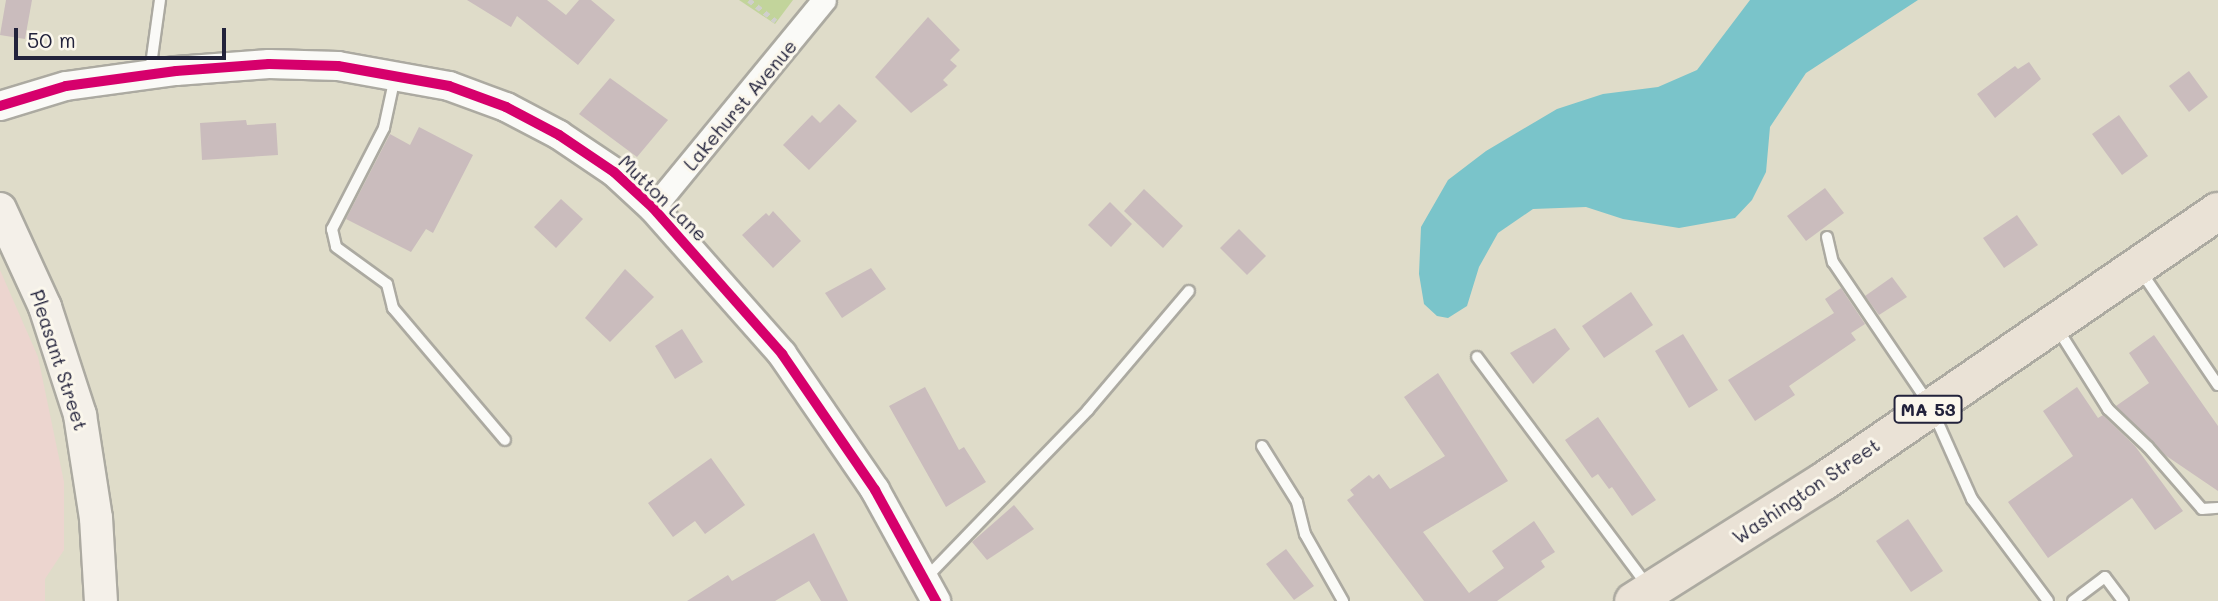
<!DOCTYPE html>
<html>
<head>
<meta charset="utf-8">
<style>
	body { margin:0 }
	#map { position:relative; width:2218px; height:601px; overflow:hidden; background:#dfdcc9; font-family:Mali,sans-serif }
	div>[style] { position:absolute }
	.built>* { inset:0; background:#ecd5cf }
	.green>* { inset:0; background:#c2d49b }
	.water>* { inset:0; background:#7ac4ca }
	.building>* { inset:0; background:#cabcbd }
	.path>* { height:4.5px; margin-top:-2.25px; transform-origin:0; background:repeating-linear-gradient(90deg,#d0cfcc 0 5px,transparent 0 10px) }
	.roads { filter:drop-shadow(2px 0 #acaaa1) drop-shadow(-2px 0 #acaaa1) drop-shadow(0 2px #acaaa1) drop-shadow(0 -2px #acaaa1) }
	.service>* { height:10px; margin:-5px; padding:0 5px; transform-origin:5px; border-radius:5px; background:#fafaf7 }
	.minor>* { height:23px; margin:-11.5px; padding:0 11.5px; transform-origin:11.5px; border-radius:11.5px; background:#fafaf7 }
	.tertiary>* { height:28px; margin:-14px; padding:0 14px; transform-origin:14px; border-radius:14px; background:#fafaf7 }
	.secondary>* { height:32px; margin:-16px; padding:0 16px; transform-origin:16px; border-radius:16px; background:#f4f0e9 }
	.primary>* { height:37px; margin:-18.5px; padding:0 18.5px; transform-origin:18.5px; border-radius:18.5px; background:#eae2d6 }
	.cycleway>* { height:10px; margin:-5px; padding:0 5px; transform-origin:5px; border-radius:5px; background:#d6006c }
	span { translate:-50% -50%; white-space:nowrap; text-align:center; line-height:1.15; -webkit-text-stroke:6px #fbf7ec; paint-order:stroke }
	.shield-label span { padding:2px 5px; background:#fbf7ec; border:2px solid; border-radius:5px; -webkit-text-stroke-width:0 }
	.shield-label { font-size:18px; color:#22223b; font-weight:700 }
	.street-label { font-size:19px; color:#22223b }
	.scale { position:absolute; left:14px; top:28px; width:212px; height:32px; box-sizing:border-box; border:4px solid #22223b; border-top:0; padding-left:9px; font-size:21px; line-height:24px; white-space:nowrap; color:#22223b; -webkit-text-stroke:5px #fbf7ec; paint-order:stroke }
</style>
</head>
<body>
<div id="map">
	<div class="built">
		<div style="clip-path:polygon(0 270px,38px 357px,64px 482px,64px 550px,45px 579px,45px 601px,0 601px)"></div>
	</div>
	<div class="green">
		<div style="clip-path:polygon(739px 0,793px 0,775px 24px)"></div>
	</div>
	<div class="water">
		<div style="clip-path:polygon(1750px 0,1918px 0,1806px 73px,1770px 127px,1766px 172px,1752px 200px,1735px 218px,1679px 228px,1623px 219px,1586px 207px,1533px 209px,1498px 233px,1479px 267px,1467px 306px,1448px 318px,1437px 316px,1424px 304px,1419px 274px,1421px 227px,1448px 180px,1486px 151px,1557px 109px,1603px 94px,1658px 87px,1697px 70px)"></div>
	</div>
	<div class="building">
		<div style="clip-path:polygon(6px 0,32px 0,25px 39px,0 35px)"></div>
		<div style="clip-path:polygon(467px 0,547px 0,566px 15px,579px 0,591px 0,615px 20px,578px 65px,517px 16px,511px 27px)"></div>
		<div style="clip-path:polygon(928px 17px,960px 50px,950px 60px,957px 66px,943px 80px,948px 85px,911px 113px,875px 77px)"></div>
		<div style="clip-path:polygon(2029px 62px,2041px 79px,1995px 118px,1977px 94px,2015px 66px,2018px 69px)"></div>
		<div style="clip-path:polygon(2189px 71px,2208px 97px,2189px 112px,2169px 86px)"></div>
		<div style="clip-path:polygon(610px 78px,668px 120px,637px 157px,579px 114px)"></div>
		<div style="clip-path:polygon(839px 104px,857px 121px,809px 170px,783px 145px,812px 115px,820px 123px)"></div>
		<div style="clip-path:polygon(2119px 115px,2148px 156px,2122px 175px,2092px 134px)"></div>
		<div style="clip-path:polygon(246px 120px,247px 125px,276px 123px,278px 155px,202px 160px,200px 123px)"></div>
		<div style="clip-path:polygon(419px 127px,473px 155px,433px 233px,426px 229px,411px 252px,346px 219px,390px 134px,410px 145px)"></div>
		<div style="clip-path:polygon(1825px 188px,1844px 213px,1806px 241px,1787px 216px)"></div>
		<div style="clip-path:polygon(1144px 189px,1183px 226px,1163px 248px,1124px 211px)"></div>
		<div style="clip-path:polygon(561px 199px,583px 219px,556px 248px,534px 227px)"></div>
		<div style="clip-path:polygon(1110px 202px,1132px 224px,1111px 247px,1088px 225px)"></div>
		<div style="clip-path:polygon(773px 211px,801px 241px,773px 268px,742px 235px,766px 213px,769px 216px)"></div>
		<div style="clip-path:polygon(2017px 215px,2038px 245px,2004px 268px,1983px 238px)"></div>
		<div style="clip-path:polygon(1239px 229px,1266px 256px,1247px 275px,1220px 248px)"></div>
		<div style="clip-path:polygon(871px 268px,886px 289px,842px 318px,825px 293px)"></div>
		<div style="clip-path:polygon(625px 269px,654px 297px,610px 342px,585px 318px)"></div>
		<div style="clip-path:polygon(1892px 277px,1907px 297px,1879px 315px,1865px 296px)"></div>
		<div style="clip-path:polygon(1841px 288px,1865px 324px,1851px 333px,1856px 340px,1789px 386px,1795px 395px,1755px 421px,1728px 380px,1834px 313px,1825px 299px)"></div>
		<div style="clip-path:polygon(1631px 292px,1653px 325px,1604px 358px,1582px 326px)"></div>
		<div style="clip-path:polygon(1555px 328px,1570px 349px,1533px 384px,1510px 353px)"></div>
		<div style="clip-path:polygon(682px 329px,703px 362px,675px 379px,655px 346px)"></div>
		<div style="clip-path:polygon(1683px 334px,1718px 390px,1689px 408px,1655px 351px)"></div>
		<div style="clip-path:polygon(2154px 335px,2218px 426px,2218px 491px,2165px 455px,2116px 406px,2149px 383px,2129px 353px)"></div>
		<div style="clip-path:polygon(1438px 373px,1508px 481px,1423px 532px,1469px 593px,1504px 568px,1492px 551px,1534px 521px,1555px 552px,1541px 561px,1545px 567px,1497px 601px,1424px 601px,1347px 500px,1354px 495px,1350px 490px,1369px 475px,1373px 479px,1379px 474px,1390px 489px,1445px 456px,1404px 397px)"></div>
		<div style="clip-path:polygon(925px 387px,959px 450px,964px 447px,986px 482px,946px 507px,889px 406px)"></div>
		<div style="clip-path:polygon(2077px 387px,2098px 418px,2103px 415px,2135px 446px,2183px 511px,2155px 530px,2132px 498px,2048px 558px,2008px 502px,2073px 456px,2043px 411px)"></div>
		<div style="clip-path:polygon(1598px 417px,1656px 500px,1632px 516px,1612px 487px,1609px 489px,1598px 474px,1592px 478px,1565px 440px)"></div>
		<div style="clip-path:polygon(711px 458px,745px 505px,705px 534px,695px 521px,673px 537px,648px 503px)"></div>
		<div style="clip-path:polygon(1014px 505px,1034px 529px,987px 560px,972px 542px)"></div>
		<div style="clip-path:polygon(1908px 519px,1943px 571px,1911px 592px,1876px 541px)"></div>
		<div style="clip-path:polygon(814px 533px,848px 601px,821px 601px,809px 581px,775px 601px,687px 601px,728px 575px,732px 581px)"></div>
		<div style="clip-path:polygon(1286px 549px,1314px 586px,1294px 600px,1266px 564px)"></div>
	</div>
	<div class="path">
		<div style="left:749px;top:0;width:34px;rotate:38deg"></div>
	</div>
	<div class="roads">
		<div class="service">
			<div style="left:150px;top:72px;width:73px;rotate:-82.1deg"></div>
			<div style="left:395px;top:77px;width:52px;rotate:102.2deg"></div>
			<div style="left:384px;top:128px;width:114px;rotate:117.2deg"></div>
			<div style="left:332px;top:229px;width:18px;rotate:77deg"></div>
			<div style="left:336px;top:247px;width:63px;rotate:36deg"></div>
			<div style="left:387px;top:284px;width:25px;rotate:76deg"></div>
			<div style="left:393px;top:308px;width:173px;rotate:49.7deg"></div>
			<div style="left:1827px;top:237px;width:26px;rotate:77deg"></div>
			<div style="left:1833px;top:262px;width:175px;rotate:55.9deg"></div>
			<div style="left:1931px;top:407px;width:101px;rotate:66deg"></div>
			<div style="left:1972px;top:499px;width:127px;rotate:53.3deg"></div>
			<div style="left:2140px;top:270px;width:139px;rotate:55.9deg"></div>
			<div style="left:2057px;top:328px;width:96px;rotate:57.8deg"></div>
			<div style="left:2108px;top:409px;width:55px;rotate:43.5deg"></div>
			<div style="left:2148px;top:447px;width:82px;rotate:48.9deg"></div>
			<div style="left:2202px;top:509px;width:16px;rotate:-4deg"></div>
			<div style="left:1477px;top:357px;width:284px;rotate:53.3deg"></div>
			<div style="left:1262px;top:446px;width:66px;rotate:58deg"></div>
			<div style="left:1297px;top:502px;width:33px;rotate:76deg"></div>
			<div style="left:1305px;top:534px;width:77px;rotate:60.4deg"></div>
			<div style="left:925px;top:579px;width:235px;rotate:-46deg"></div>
			<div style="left:1088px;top:410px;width:156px;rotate:-49.7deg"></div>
			<div style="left:2073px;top:601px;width:40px;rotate:-37deg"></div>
			<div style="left:2105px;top:577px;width:30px;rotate:53deg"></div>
		</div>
		<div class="minor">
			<div style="left:653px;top:208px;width:269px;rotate:-50.6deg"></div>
		</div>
		<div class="tertiary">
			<div style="left:0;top:106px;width:69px;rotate:-16.9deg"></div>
			<div style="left:66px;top:86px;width:111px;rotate:-7.8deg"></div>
			<div style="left:176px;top:71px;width:93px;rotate:-4.3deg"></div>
			<div style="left:269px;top:64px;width:69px;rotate:1.7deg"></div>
			<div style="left:338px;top:66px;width:113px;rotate:10.2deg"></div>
			<div style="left:449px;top:86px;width:61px;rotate:20.2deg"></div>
			<div style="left:506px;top:107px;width:60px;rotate:27.8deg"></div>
			<div style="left:559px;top:135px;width:66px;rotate:33.9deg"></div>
			<div style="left:614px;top:172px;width:53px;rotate:42.7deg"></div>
			<div style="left:653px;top:208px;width:195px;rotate:48.5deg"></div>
			<div style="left:782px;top:354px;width:165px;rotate:55.6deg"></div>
			<div style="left:875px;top:490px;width:127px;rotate:61.2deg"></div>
		</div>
		<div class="secondary">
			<div style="left:0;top:209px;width:108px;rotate:65.3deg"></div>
			<div style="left:45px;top:307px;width:114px;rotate:72deg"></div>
			<div style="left:80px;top:415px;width:104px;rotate:81.2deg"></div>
			<div style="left:96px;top:518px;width:83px;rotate:86.6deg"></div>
		</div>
		<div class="primary">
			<div style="left:1633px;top:601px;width:225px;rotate:-32.3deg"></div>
			<div style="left:1823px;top:481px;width:478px;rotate:-34.4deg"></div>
		</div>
	</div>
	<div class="cycleway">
		<div style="left:0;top:106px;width:69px;rotate:-16.9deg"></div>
		<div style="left:66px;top:86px;width:111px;rotate:-7.8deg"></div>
		<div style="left:176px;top:71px;width:93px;rotate:-4.3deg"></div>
		<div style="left:269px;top:64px;width:69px;rotate:1.7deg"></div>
		<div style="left:338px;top:66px;width:113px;rotate:10.2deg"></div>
		<div style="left:449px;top:86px;width:61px;rotate:20.2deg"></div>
		<div style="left:506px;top:107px;width:60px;rotate:27.8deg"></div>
		<div style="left:559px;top:135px;width:66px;rotate:33.9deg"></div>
		<div style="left:614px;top:172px;width:53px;rotate:42.7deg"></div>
		<div style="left:653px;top:208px;width:195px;rotate:48.5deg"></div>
		<div style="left:782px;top:354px;width:165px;rotate:55.6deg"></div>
		<div style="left:875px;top:490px;width:127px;rotate:61.2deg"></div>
	</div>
	<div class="shield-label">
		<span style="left:1928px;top:409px">MA 53</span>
	</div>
	<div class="street-label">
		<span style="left:740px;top:105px;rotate:-50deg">Lakehurst Avenue</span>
		<span style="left:663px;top:198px;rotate:44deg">Mutton Lane</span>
		<span style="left:59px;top:360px;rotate:72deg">Pleasant Street</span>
		<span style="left:1806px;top:491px;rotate:-34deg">Washington Street</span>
	</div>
	<div class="scale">50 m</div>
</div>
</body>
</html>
